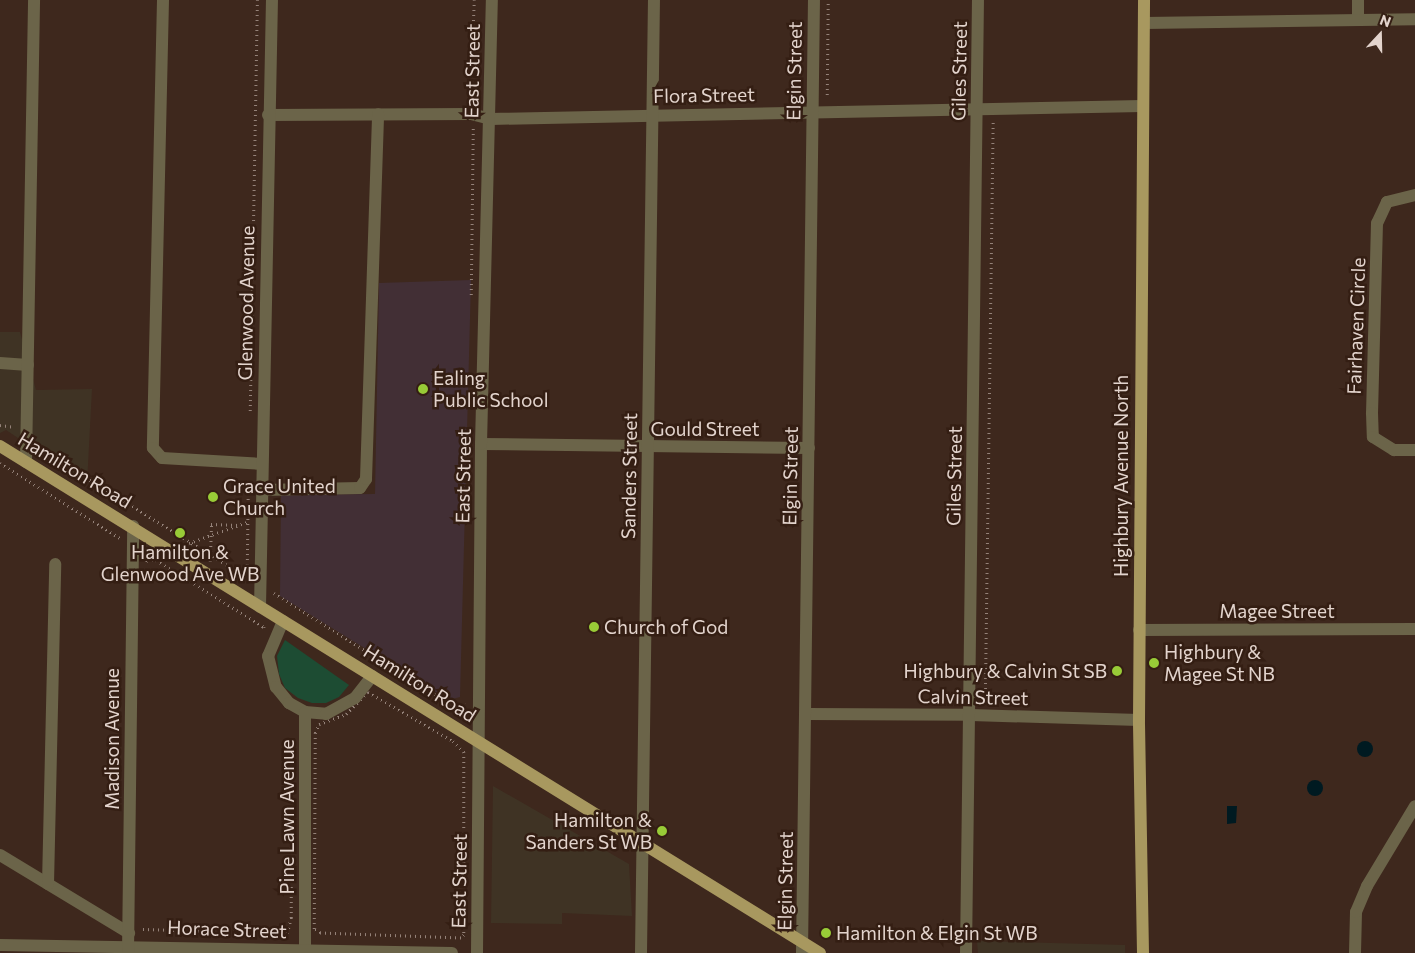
<!DOCTYPE html>
<html>
<head>
<meta charset="utf-8">
<style>
	body { margin:0 }
	#map { position:relative; width:1415px; height:953px; overflow:hidden; background:#3e281d; font-family:Commissioner,sans-serif }
	div>[style] { position:absolute }
	.commercial>* { inset:0; background:#3f3324 }
	.education>* { inset:0; background:#422f35 }
	.green>* { inset:0; background:#1d4c33 }
	.water>* { inset:0; background:#001a21 }
	.round { border-radius:50% }
	.path>* { height:2.5px; margin-top:-1.25px; transform-origin:0; background:repeating-linear-gradient(90deg,#948279 0 1px,transparent 0 5px) }
	.minor>* { height:12px; margin:-6px; padding:0 6px; transform-origin:6px; border-radius:6px; background:#6b6449 }
	.major>* { height:12px; margin:-6px; padding:0 6px; transform-origin:6px; border-radius:6px; background:#a8985f }
	.dots>* { width:14px; height:14px; translate:-50% -50%; box-sizing:border-box; border:2px solid #341e13; border-radius:50% }
	span { translate:-50% -50%; white-space:nowrap; text-align:center; line-height:1.15; -webkit-text-stroke:5px #341e13; paint-order:stroke }
	.street-label { font-size:19px; color:#e3d4cd }
	.poi-label { font-size:19px; color:#e3d4cd }
	.left { translate:0 -50%; text-align:left }
	.right { translate:-100% -50%; text-align:right }
	.north { position:absolute; left:1355px; top:10px; width:50px; height:50px; -webkit-text-stroke:4px #341e13; paint-order:stroke; rotate:21deg; font-size:14px; font-weight:700; line-height:20px; text-align:center; color:#e3d4cd }
	.north::after { content:''; display:block; margin:auto; width:18px; height:22px; background:#e3d4cd; clip-path:polygon(50% 0,100% 100%,50% 72%,0 100%) }
</style>
</head>
<body>
<div id="map">
	<div class="commercial">
		<div style="clip-path:polygon(0 332px,20px 332px,36px 390px,92px 389px,87px 484px,6px 430px,0 433px)"></div>
		<div style="clip-path:polygon(493px 786px,629px 864px,632px 916px,562px 913px,562px 924px,491px 923px)"></div>
		<div style="clip-path:polygon(977px 941px,1125px 945px,1125px 953px,978px 953px)"></div>
	</div>
	<div class="education">
		<div style="clip-path:polygon(471px 280px,460px 697px,449px 700px,280px 596px,281px 495px,375px 494px,379px 283px)"></div>
	</div>
	<div class="green">
		<div style="clip-path:polygon(285px 640px,349px 685px,339px 697px,326px 703px,312px 703px,298px 698px,285px 688px,279px 674px,277px 656px)"></div>
	</div>
	<div class="water">
		<div class="round" style="left:1357px;top:741px;width:16px;height:16px"></div>
		<div class="round" style="left:1307px;top:780px;width:16px;height:16px"></div>
		<div style="clip-path:polygon(1227px 806px,1237px 806px,1236px 823px,1227px 824px)"></div>
	</div>
	<div class="path">
		<div style="left:827px;top:95px;width:95px;rotate:-89.4deg"></div>
		<div style="left:470px;top:101px;width:101px;rotate:-87.7deg"></div>
		<div style="left:471px;top:295px;width:167px;rotate:-89.3deg"></div>
		<div style="left:250px;top:411px;width:411px;rotate:-89deg"></div>
		<div style="left:0;top:425px;width:15px;rotate:8deg"></div>
		<div style="left:39px;top:448px;width:240px;rotate:31.9deg"></div>
		<div style="left:243px;top:575px;width:6px;rotate:-51deg"></div>
		<div style="left:247px;top:570px;width:86px;rotate:-89.3deg"></div>
		<div style="left:0;top:463px;width:142px;rotate:32deg"></div>
		<div style="left:189px;top:543px;width:62px;rotate:-19.9deg"></div>
		<div style="left:146px;top:562px;width:3px;rotate:-72deg"></div>
		<div style="left:147px;top:559px;width:9px;rotate:6deg"></div>
		<div style="left:156px;top:560px;width:127px;rotate:31.8deg"></div>
		<div style="left:264px;top:627px;width:4px;rotate:76deg"></div>
		<div style="left:210px;top:562px;width:38px;rotate:-88deg"></div>
		<div style="left:211px;top:524px;width:28px;rotate:2deg"></div>
		<div style="left:274px;top:593px;width:214px;rotate:32.2deg"></div>
		<div style="left:455px;top:707px;width:8px;rotate:7deg"></div>
		<div style="left:463px;top:708px;width:5px;rotate:-68deg"></div>
		<div style="left:368px;top:692px;width:98px;rotate:30deg"></div>
		<div style="left:453px;top:741px;width:16px;rotate:45deg"></div>
		<div style="left:464px;top:752px;width:183px;rotate:90deg"></div>
		<div style="left:464px;top:935px;width:4px;rotate:135deg"></div>
		<div style="left:461px;top:938px;width:141px;rotate:-178deg"></div>
		<div style="left:320px;top:933px;width:7px;rotate:-146deg"></div>
		<div style="left:314px;top:929px;width:196px;rotate:-89.7deg"></div>
		<div style="left:315px;top:733px;width:10px;rotate:-66deg"></div>
		<div style="left:319px;top:724px;width:29px;rotate:-20deg"></div>
		<div style="left:346px;top:714px;width:31px;rotate:-45deg"></div>
		<div style="left:985px;top:704px;width:584px;rotate:-89.22deg"></div>
		<div style="left:143px;top:929px;width:144px;rotate:1.6deg"></div>
		<div style="left:287px;top:933px;width:16px;rotate:-75deg"></div>
		<div style="left:291px;top:918px;width:100px;rotate:-90deg"></div>
	</div>
	<div class="minor">
		<div style="left:163px;top:0;width:448px;rotate:91.3deg"></div>
		<div style="left:153px;top:448px;width:13px;rotate:48deg"></div>
		<div style="left:162px;top:458px;width:100px;rotate:3.4deg"></div>
		<div style="left:1358px;top:20px;width:20px;rotate:-90deg"></div>
		<div style="left:1144px;top:23px;width:271px;rotate:-0.8deg"></div>
		<div style="left:268px;top:115px;width:203px;rotate:-0.3deg"></div>
		<div style="left:471px;top:114px;width:21px;rotate:14deg"></div>
		<div style="left:491px;top:119px;width:651px;rotate:-1.14deg"></div>
		<div style="left:1415px;top:195px;width:29px;rotate:166deg"></div>
		<div style="left:1387px;top:202px;width:23px;rotate:115deg"></div>
		<div style="left:1377px;top:223px;width:190px;rotate:91.5deg"></div>
		<div style="left:1372px;top:413px;width:24px;rotate:88deg"></div>
		<div style="left:1373px;top:437px;width:25px;rotate:32deg"></div>
		<div style="left:1394px;top:450px;width:21px"></div>
		<div style="left:0;top:363px;width:28px;rotate:4deg"></div>
		<div style="left:481px;top:444px;width:328px;rotate:0.7deg"></div>
		<div style="left:26px;top:462px;width:462px;rotate:-89deg"></div>
		<div style="left:262px;top:490px;width:98px;rotate:-1.2deg"></div>
		<div style="left:360px;top:488px;width:11px;rotate:-56deg"></div>
		<div style="left:366px;top:479px;width:365px;rotate:-88.1deg"></div>
		<div style="left:260px;top:607px;width:607px;rotate:-88.87deg"></div>
		<div style="left:283px;top:621px;width:38px;rotate:113deg"></div>
		<div style="left:268px;top:656px;width:32px;rotate:76deg"></div>
		<div style="left:276px;top:687px;width:21px;rotate:51deg"></div>
		<div style="left:289px;top:703px;width:18px;rotate:29deg"></div>
		<div style="left:305px;top:712px;width:21px;rotate:5deg"></div>
		<div style="left:326px;top:714px;width:33px;rotate:-29deg"></div>
		<div style="left:355px;top:698px;width:28px;rotate:-52deg"></div>
		<div style="left:1139px;top:630px;width:276px;rotate:-0.2deg"></div>
		<div style="left:305px;top:712px;width:241px;rotate:90deg"></div>
		<div style="left:807px;top:714px;width:164px;rotate:0.3deg"></div>
		<div style="left:971px;top:715px;width:168px;rotate:1.7deg"></div>
		<div style="left:0;top:855px;width:151px;rotate:31.2deg"></div>
		<div style="left:48px;top:884px;width:320px;rotate:-88.7deg"></div>
		<div style="left:0;top:945px;width:452px;rotate:1deg"></div>
		<div style="left:128px;top:953px;width:427px;rotate:-89.3deg"></div>
		<div style="left:477px;top:953px;width:509px;rotate:-89.55deg"></div>
		<div style="left:481px;top:444px;width:444px;rotate:-88.6deg"></div>
		<div style="left:641px;top:953px;width:953px;rotate:-89.22deg"></div>
		<div style="left:802px;top:953px;width:953px;rotate:-89.28deg"></div>
		<div style="left:966px;top:953px;width:953px;rotate:-89.28deg"></div>
		<div style="left:1355px;top:953px;width:41px;rotate:-88.6deg"></div>
		<div style="left:1356px;top:912px;width:28px;rotate:-67deg"></div>
		<div style="left:1367px;top:886px;width:93px;rotate:-59deg"></div>
	</div>
	<div class="major">
		<div style="left:0;top:446px;width:964px;rotate:31.73deg"></div>
		<div style="left:1143px;top:953px;width:233px;rotate:-91deg"></div>
		<div style="left:1139px;top:720px;width:720px;rotate:-89.6deg"></div>
	</div>
	<div class="dots">
		<div style="left:423px;top:389px;background:#98cb37"></div>
		<div style="left:213px;top:497px;background:#98cb37"></div>
		<div style="left:180px;top:533px;background:#98cb37"></div>
		<div style="left:594px;top:627px;background:#98cb37"></div>
		<div style="left:1154px;top:663px;background:#98cb37"></div>
		<div style="left:1117px;top:671px;background:#98cb37"></div>
		<div style="left:662px;top:831px;background:#98cb37"></div>
		<div style="left:826px;top:933px;background:#98cb37"></div>
	</div>
	<div class="street-label">
		<span style="left:472px;top:71px;rotate:-89deg">East Street</span>
		<span style="left:794px;top:71px;rotate:-89deg">Elgin Street</span>
		<span style="left:959px;top:71px;rotate:-89deg">Giles Street</span>
		<span style="left:704px;top:95px;rotate:-1deg">Flora Street</span>
		<span style="left:246px;top:303px;rotate:-89deg">Glenwood Avenue</span>
		<span style="left:1356px;top:326px;rotate:-88deg">Fairhaven Circle</span>
		<span style="left:705px;top:429px">Gould Street</span>
		<span style="left:75px;top:470px;rotate:31deg">Hamilton Road</span>
		<span style="left:463px;top:476px;rotate:-89deg">East Street</span>
		<span style="left:629px;top:476px;rotate:-89deg">Sanders Street</span>
		<span style="left:790px;top:476px;rotate:-89deg">Elgin Street</span>
		<span style="left:954px;top:476px;rotate:-89deg">Giles Street</span>
		<span style="left:1121px;top:476px;rotate:-90deg">Highbury Avenue North</span>
		<span style="left:1277px;top:611px">Magee Street</span>
		<span style="left:420px;top:683px;rotate:32deg">Hamilton Road</span>
		<span style="left:973px;top:697px;rotate:1deg">Calvin Street</span>
		<span style="left:112px;top:739px;rotate:-90deg">Madison Avenue</span>
		<span style="left:287px;top:817px;rotate:-90deg">Pine Lawn Avenue</span>
		<span style="left:459px;top:881px;rotate:-89deg">East Street</span>
		<span style="left:785px;top:881px;rotate:-89deg">Elgin Street</span>
		<span style="left:227px;top:929px;rotate:2deg">Horace Street</span>
	</div>
	<div class="poi-label">
		<span class="left" style="left:433px;top:389px">Ealing<br>Public School</span>
		<span class="left" style="left:223px;top:497px">Grace United<br>Church</span>
		<span style="left:180px;top:563px">Hamilton &amp;<br>Glenwood Ave WB</span>
		<span class="left" style="left:604px;top:627px">Church of God</span>
		<span class="left" style="left:1164px;top:663px">Highbury &amp;<br>Magee St NB</span>
		<span class="right" style="left:1107px;top:671px">Highbury &amp; Calvin St SB</span>
		<span class="right" style="left:652px;top:831px">Hamilton &amp;<br>Sanders St WB</span>
		<span class="left" style="left:836px;top:933px">Hamilton &amp; Elgin St WB</span>
	</div>
	<div class="north">N</div>
</div>
</body>
</html>
